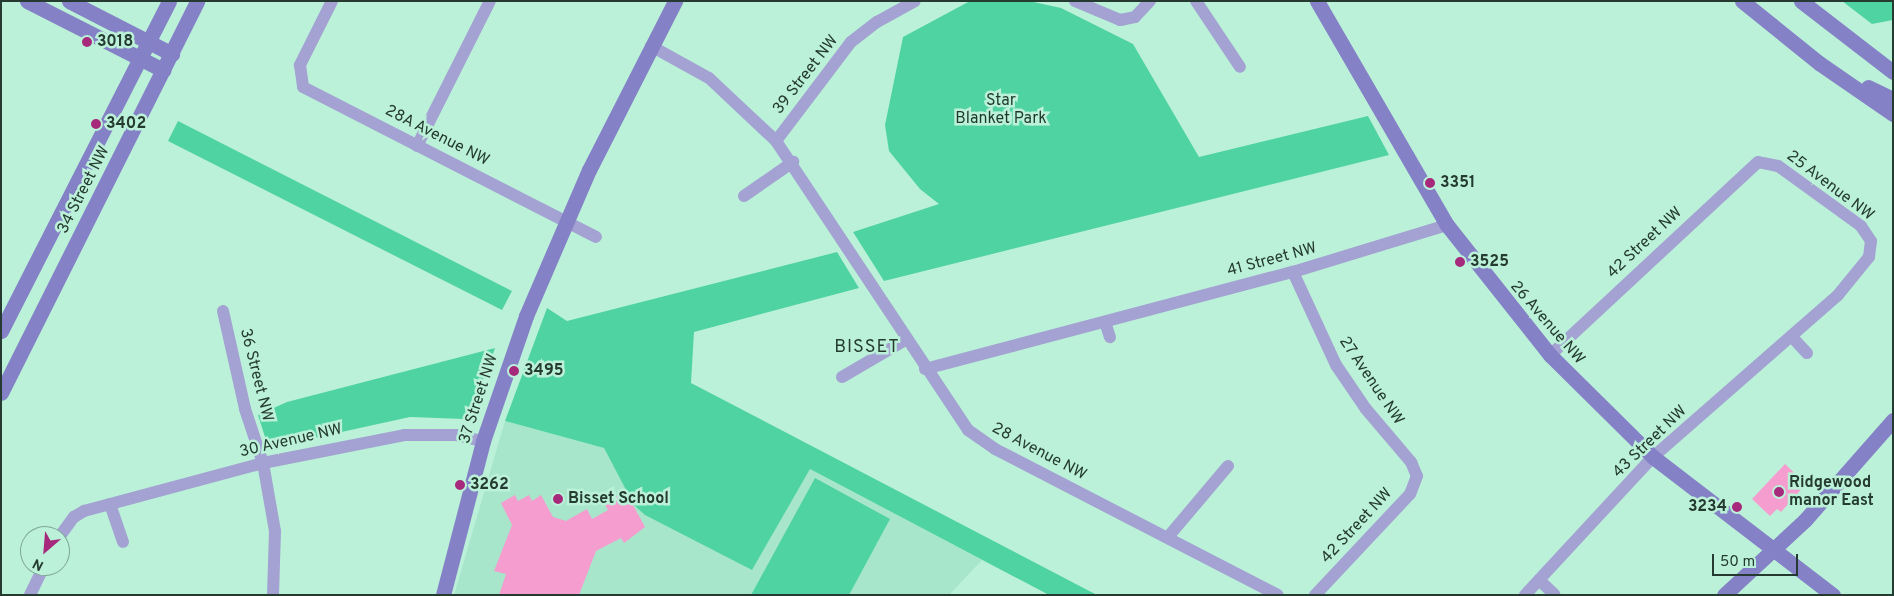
<!DOCTYPE html>
<html>
<head>
<meta charset="utf-8">
<style>
	body { margin:0 }
	#map { position:relative; width:1894px; height:596px; overflow:hidden; background:#bbf1d8; font-family:Overpass,sans-serif }
	div>[style] { position:absolute }
	.built>* { inset:0; background:#a7e6ca }
	.green>* { inset:0; background:#50d3a3 }
	.building>* { inset:0; background:#f59dcf }
	.street>* { height:12px; margin:-6px; padding:0 6px; transform-origin:6px; border-radius:6px; background:#a3a2d2 }
	.secondary>* { height:15px; margin:-7.5px; padding:0 7.5px; transform-origin:7.5px; border-radius:7.5px; background:#8581c7 }
	.dots>* { width:14px; height:14px; translate:-50% -50%; box-sizing:border-box; border:2px solid #bbf1d8; border-radius:50% }
	span { translate:-50% -50%; white-space:nowrap; text-align:center; line-height:1.15; -webkit-text-stroke:5px #bbf1d8; paint-order:stroke }
	.poi-label { font-size:16px; color:#253b31; font-weight:700 }
	.left { translate:0 -50%; text-align:left }
	.right { translate:-100% -50%; text-align:right }
	.street-label { font-size:16px; color:#253b31 }
	.park-label { font-size:16px; color:#1f382d }
	.neighbourhood-label { font-size:18px; color:#253b31; letter-spacing:1px }
	.frame { position:absolute; inset:0; border:2px solid #253b31; pointer-events:none }
	.north { position:absolute; left:20px; top:526px; width:50px; height:50px; box-sizing:border-box; background:#bbf1d8; border:1px solid #7fa895; border-radius:50%; rotate:207deg; font-size:14px; font-weight:700; line-height:20px; text-align:center; color:#253b31 }
	.north::after { content:''; display:block; margin:auto; width:18px; height:22px; background:#a6297c; clip-path:polygon(50% 0,100% 100%,50% 72%,0 100%) }
	.scale { position:absolute; left:1712px; top:554px; width:86px; height:22px; box-sizing:border-box; border:2px solid #253b31; border-top:0; padding-left:6px; font-size:15px; line-height:18px; white-space:nowrap; color:#253b31; -webkit-text-stroke:4px #bbf1d8; paint-order:stroke }
</style>
</head>
<body>
<div id="map">
	<div class="built">
		<div style="clip-path:polygon(505px 421px,604px 448px,622px 482px,751px 570px,810px 469px,982px 560px,949px 595px,454px 595px)"></div>
	</div>
	<div class="green">
		<div style="clip-path:polygon(970px 1px,1029px 1px,1061px 8px,1133px 44px,1199px 157px,1368px 116px,1389px 155px,884px 281px,853px 232px,939px 204px,920px 189px,889px 151px,885px 125px,903px 37px)"></div>
		<div style="clip-path:polygon(1842px 1px,1893px 1px,1893px 20px,1872px 24px)"></div>
		<div style="clip-path:polygon(178px 121px,512px 291px,502px 310px,168px 141px)"></div>
		<div style="clip-path:polygon(837px 252px,859px 288px,694px 332px,691px 383px,1097px 595px,1049px 595px,810px 469px,752px 570px,645px 515px,634px 505px,604px 448px,505px 421px,547px 308px,567px 321px)"></div>
		<div style="clip-path:polygon(495px 348px,473px 411px,464px 419px,410px 417px,282px 445px,270px 443px,265px 437px,258px 415px,287px 402px)"></div>
		<div style="clip-path:polygon(815px 478px,890px 519px,849px 595px,751px 595px)"></div>
	</div>
	<div class="building">
		<div style="clip-path:polygon(1785px 464px,1806px 484px,1781px 512px,1777px 509px,1770px 516px,1752px 499px)"></div>
		<div style="clip-path:polygon(613px 492px,615px 497px,626px 492px,645px 527px,624px 543px,621px 538px,596px 551px,579px 595px,499px 595px,506px 574px,494px 571px,512px 525px,501px 503px,515px 495px,518px 501px,529px 495px,532px 501px,541px 495px,553px 517px,566px 521px,587px 509px,592px 519px,608px 510px,601px 498px)"></div>
	</div>
	<div class="street">
		<div style="left:332px;top:1px;width:72px;rotate:116.6deg"></div>
		<div style="left:300px;top:65px;width:22px;rotate:82deg"></div>
		<div style="left:303px;top:87px;width:329px;rotate:27.1deg"></div>
		<div style="left:1075px;top:1px;width:49px;rotate:22.9deg"></div>
		<div style="left:1120px;top:20px;width:15px;rotate:-11deg"></div>
		<div style="left:1135px;top:17px;width:22px;rotate:-47deg"></div>
		<div style="left:1196px;top:1px;width:79px;rotate:56.3deg"></div>
		<div style="left:651px;top:46px;width:66px;rotate:28.9deg"></div>
		<div style="left:709px;top:78px;width:92px;rotate:43.2deg"></div>
		<div style="left:776px;top:141px;width:347px;rotate:56.4deg"></div>
		<div style="left:968px;top:430px;width:33px;rotate:35deg"></div>
		<div style="left:995px;top:449px;width:318px;rotate:27.3deg"></div>
		<div style="left:776px;top:141px;width:124px;rotate:-52.9deg"></div>
		<div style="left:851px;top:42px;width:33px;rotate:-38deg"></div>
		<div style="left:877px;top:22px;width:43px;rotate:-28.9deg"></div>
		<div style="left:417px;top:146px;width:162px;rotate:-63.3deg"></div>
		<div style="left:744px;top:196px;width:60px;rotate:-34.8deg"></div>
		<div style="left:1293px;top:272px;width:102px;rotate:65.2deg"></div>
		<div style="left:1336px;top:365px;width:53px;rotate:55.7deg"></div>
		<div style="left:1366px;top:409px;width:70px;rotate:49.7deg"></div>
		<div style="left:1411px;top:462px;width:15px;rotate:67deg"></div>
		<div style="left:1417px;top:476px;width:19px;rotate:111deg"></div>
		<div style="left:1410px;top:494px;width:139px;rotate:133.2deg"></div>
		<div style="left:223px;top:311px;width:100px;rotate:77.3deg"></div>
		<div style="left:245px;top:409px;width:57px;rotate:71.6deg"></div>
		<div style="left:263px;top:463px;width:69px;rotate:80deg"></div>
		<div style="left:275px;top:531px;width:64px;rotate:91.8deg"></div>
		<div style="left:1105px;top:322px;width:16px;rotate:72deg"></div>
		<div style="left:1792px;top:337px;width:22px;rotate:47deg"></div>
		<div style="left:925px;top:369px;width:381px;rotate:-14.8deg"></div>
		<div style="left:1293px;top:272px;width:161px;rotate:-17deg"></div>
		<div style="left:842px;top:377px;width:75px;rotate:-30.3deg"></div>
		<div style="left:110px;top:504px;width:40px;rotate:71.1deg"></div>
		<div style="left:60px;top:536px;width:24px;rotate:-54deg"></div>
		<div style="left:74px;top:517px;width:12px;rotate:-31deg"></div>
		<div style="left:84px;top:511px;width:185px;rotate:-15deg"></div>
		<div style="left:263px;top:463px;width:144px;rotate:-11.2deg"></div>
		<div style="left:404px;top:435px;width:52px"></div>
		<div style="left:456px;top:435px;width:28px;rotate:13deg"></div>
		<div style="left:1168px;top:537px;width:93px;rotate:-49.8deg"></div>
		<div style="left:1539px;top:580px;width:21px;rotate:43deg"></div>
		<div style="left:30px;top:595px;width:32px;rotate:-64deg"></div>
		<div style="left:1525px;top:595px;width:188px;rotate:-47.2deg"></div>
		<div style="left:1653px;top:457px;width:246px;rotate:-41.2deg"></div>
		<div style="left:1838px;top:295px;width:49px;rotate:-50.8deg"></div>
		<div style="left:1869px;top:257px;width:16px;rotate:-83deg"></div>
		<div style="left:1871px;top:241px;width:18px;rotate:-124deg"></div>
		<div style="left:1861px;top:226px;width:102px;rotate:-144.1deg"></div>
		<div style="left:1778px;top:166px;width:20px;rotate:-169deg"></div>
		<div style="left:1758px;top:162px;width:284px;rotate:137.1deg"></div>
	</div>
	<div class="secondary">
		<div style="left:27px;top:1px;width:153px;rotate:26.9deg"></div>
		<div style="left:69px;top:1px;width:116px;rotate:27.2deg"></div>
		<div style="left:1317px;top:1px;width:259px;rotate:59.9deg"></div>
		<div style="left:1447px;top:225px;width:166px;rotate:51.6deg"></div>
		<div style="left:1550px;top:355px;width:145px;rotate:44.7deg"></div>
		<div style="left:1653px;top:457px;width:227px;rotate:37.5deg"></div>
		<div style="left:1742px;top:1px;width:99px;rotate:38.8deg"></div>
		<div style="left:1819px;top:63px;width:90px;rotate:34.6deg"></div>
		<div style="left:1801px;top:1px;width:116px;rotate:37.7deg"></div>
		<div style="left:1868px;top:87px;width:28px;rotate:26deg"></div>
		<div style="left:1px;top:331px;width:370px;rotate:-63deg"></div>
		<div style="left:1px;top:393px;width:438px;rotate:-63.4deg"></div>
		<div style="left:443px;top:595px;width:159px;rotate:-75.4deg"></div>
		<div style="left:483px;top:441px;width:132px;rotate:-71deg"></div>
		<div style="left:526px;top:316px;width:159px;rotate:-66.7deg"></div>
		<div style="left:589px;top:170px;width:190px;rotate:-63deg"></div>
		<div style="left:1724px;top:595px;width:110px;rotate:-42.8deg"></div>
		<div style="left:1805px;top:520px;width:133px;rotate:-48.7deg"></div>
	</div>
	<div class="dots">
		<div style="left:87px;top:42px;background:#a6297c"></div>
		<div style="left:96px;top:124px;background:#a6297c"></div>
		<div style="left:1430px;top:183px;background:#a6297c"></div>
		<div style="left:1460px;top:262px;background:#a6297c"></div>
		<div style="left:514px;top:371px;background:#a6297c"></div>
		<div style="left:460px;top:485px;background:#a6297c"></div>
		<div style="left:1779px;top:492px;background:#a6297c"></div>
		<div style="left:558px;top:499px;background:#a6297c"></div>
		<div style="left:1737px;top:507px;background:#a6297c"></div>
	</div>
	<div class="poi-label">
		<span class="left" style="left:97px;top:42px">3018</span>
		<span class="left" style="left:106px;top:124px">3402</span>
		<span class="left" style="left:1440px;top:183px">3351</span>
		<span class="left" style="left:1470px;top:262px">3525</span>
		<span class="left" style="left:524px;top:371px">3495</span>
		<span class="left" style="left:1789px;top:492px">Ridgewood<br>manor East</span>
		<span class="left" style="left:470px;top:485px">3262</span>
		<span class="left" style="left:568px;top:499px">Bisset School</span>
		<span class="right" style="left:1727px;top:507px">3234</span>
	</div>
	<div class="street-label">
		<span style="left:806px;top:75px;rotate:-52deg">39 Street NW</span>
		<span style="left:437px;top:136px;rotate:27deg">28A Avenue NW</span>
		<span style="left:1830px;top:186px;rotate:37deg">25 Avenue NW</span>
		<span style="left:84px;top:190px;rotate:-63deg">34 Street NW</span>
		<span style="left:1645px;top:243px;rotate:-43deg">42 Street NW</span>
		<span style="left:1272px;top:260px;rotate:-15deg">41 Street NW</span>
		<span style="left:1547px;top:323px;rotate:49deg">26 Avenue NW</span>
		<span style="left:256px;top:375px;rotate:76deg">36 Street NW</span>
		<span style="left:1371px;top:381px;rotate:56deg">27 Avenue NW</span>
		<span style="left:479px;top:399px;rotate:-72deg">37 Street NW</span>
		<span style="left:291px;top:441px;rotate:-13deg">30 Avenue NW</span>
		<span style="left:1650px;top:442px;rotate:-44deg">43 Street NW</span>
		<span style="left:1039px;top:452px;rotate:28deg">28 Avenue NW</span>
		<span style="left:1357px;top:526px;rotate:-47deg">42 Street NW</span>
	</div>
	<div class="park-label">
		<span style="left:1001px;top:110px">Star<br>Blanket Park</span>
	</div>
	<div class="neighbourhood-label">
		<span style="left:867px;top:348px">BISSET</span>
	</div>
	<div class="frame"></div>
	<div class="north">N</div>
	<div class="scale">50 m</div>
</div>
</body>
</html>
